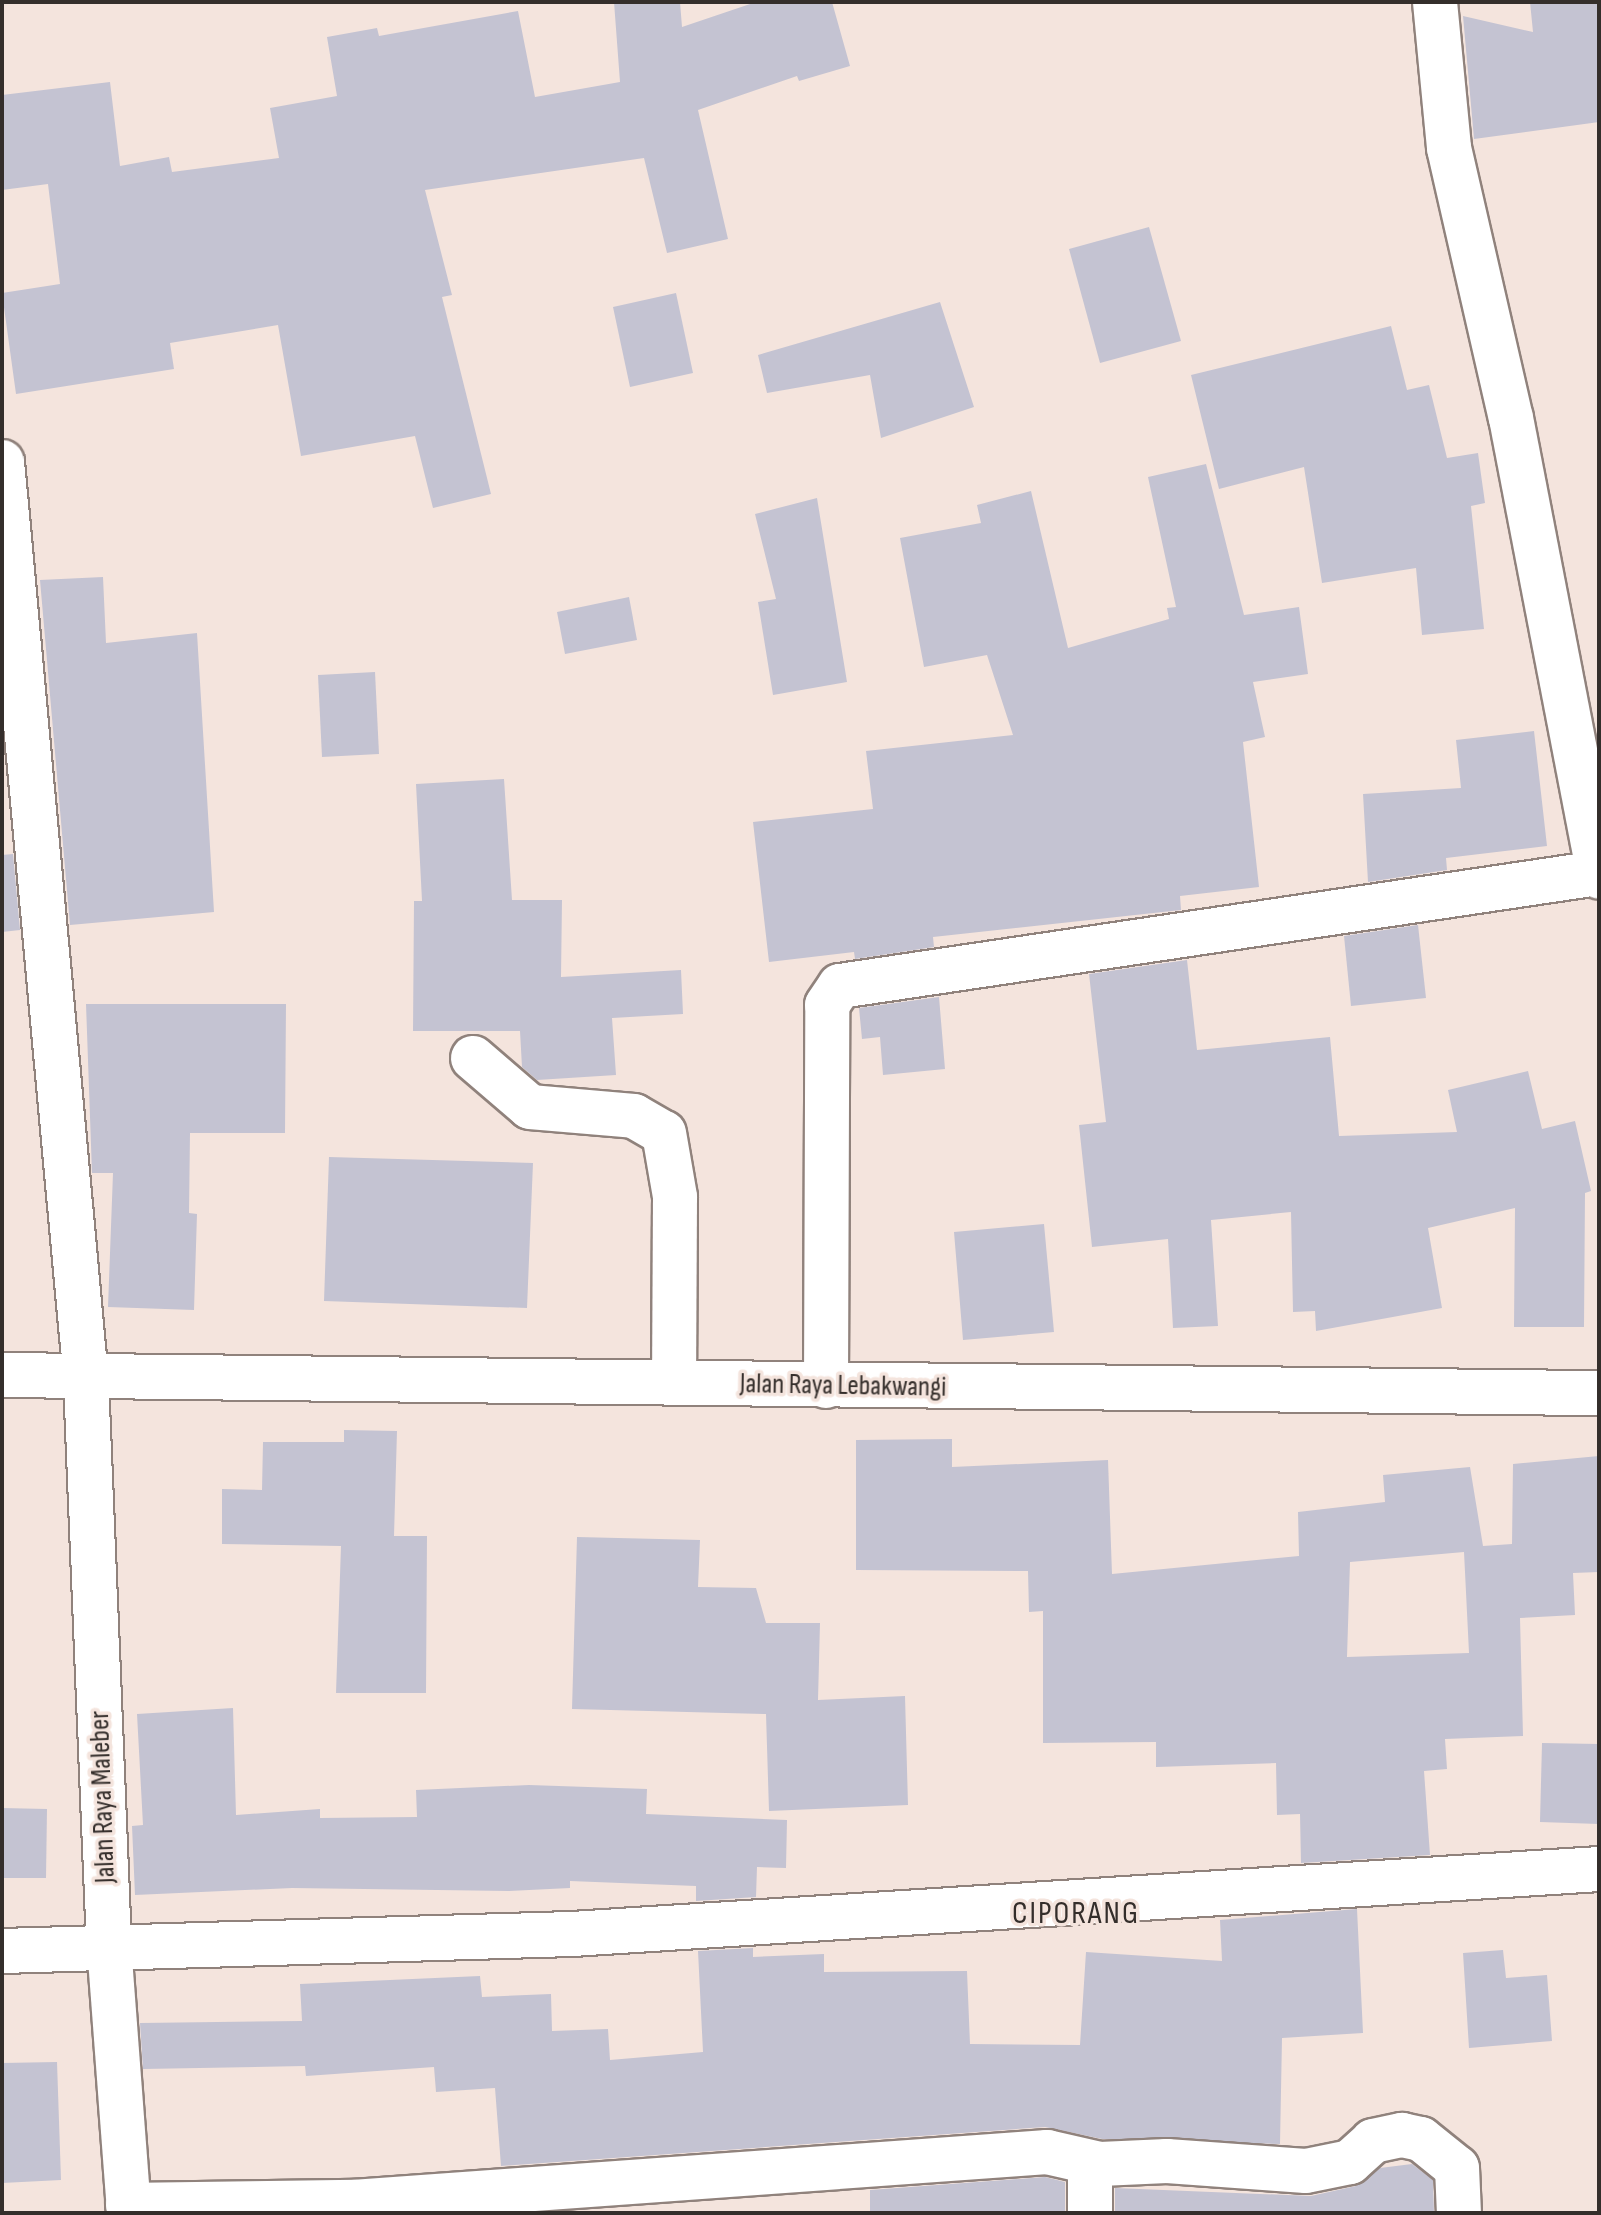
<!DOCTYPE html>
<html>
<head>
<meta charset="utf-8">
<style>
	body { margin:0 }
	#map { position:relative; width:1601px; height:2215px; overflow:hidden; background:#f4e4dd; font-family:"Sofia Sans Condensed",sans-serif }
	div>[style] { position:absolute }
	.building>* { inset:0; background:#c4c3d2 }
	.roads { filter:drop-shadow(2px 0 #90827c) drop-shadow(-2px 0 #90827c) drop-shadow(0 2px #90827c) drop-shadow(0 -2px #90827c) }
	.minor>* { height:44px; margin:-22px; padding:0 22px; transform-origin:22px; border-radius:22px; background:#fff }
	.major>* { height:44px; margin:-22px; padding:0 22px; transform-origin:22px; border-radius:22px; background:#fff }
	span { translate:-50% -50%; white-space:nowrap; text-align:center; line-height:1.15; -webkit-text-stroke:7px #f4e4dd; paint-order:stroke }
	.street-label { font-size:28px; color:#342e2b }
	.quarter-label { font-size:32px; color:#342e2b; letter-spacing:2px }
	.frame { position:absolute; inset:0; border:4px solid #342e2b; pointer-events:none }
</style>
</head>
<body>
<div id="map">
	<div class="building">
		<div style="clip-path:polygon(614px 2px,680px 2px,682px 27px,756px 2px,832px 2px,850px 66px,799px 81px,797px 76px,698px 110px,728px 239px,667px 253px,644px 158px,425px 190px,452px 295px,442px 297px,491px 494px,433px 508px,415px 436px,301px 456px,278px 325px,170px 343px,174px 369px,16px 394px,2px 293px,60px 284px,48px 184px,2px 190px,2px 95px,110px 82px,120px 166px,169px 157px,172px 172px,279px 158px,270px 108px,337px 96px,327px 37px,377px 28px,379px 36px,518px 11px,535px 97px,620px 82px)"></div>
		<div style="clip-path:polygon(1530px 2px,1599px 2px,1599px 122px,1474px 139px,1463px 16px,1533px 32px)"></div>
		<div style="clip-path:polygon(1149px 227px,1181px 341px,1100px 363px,1069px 249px)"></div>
		<div style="clip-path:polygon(676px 293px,693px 373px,630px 387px,613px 307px)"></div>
		<div style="clip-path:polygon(940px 302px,974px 407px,881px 438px,870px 375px,767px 393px,758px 355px)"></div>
		<div style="clip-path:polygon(1391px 326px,1407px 390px,1429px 385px,1447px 458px,1478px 453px,1485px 503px,1471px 506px,1484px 629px,1422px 635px,1416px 568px,1322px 583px,1304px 467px,1219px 489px,1191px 375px)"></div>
		<div style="clip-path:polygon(1206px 464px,1244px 615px,1299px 607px,1308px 674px,1253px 682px,1265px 737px,1243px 742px,1259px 887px,1180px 896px,1181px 910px,933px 937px,934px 947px,855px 959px,854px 952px,769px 962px,753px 822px,873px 809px,866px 751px,1013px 735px,987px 655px,924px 667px,900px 538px,981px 523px,977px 505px,1031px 491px,1068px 648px,1169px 619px,1167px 608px,1176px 607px,1148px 477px)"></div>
		<div style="clip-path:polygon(817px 498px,847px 682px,773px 695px,758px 602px,776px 599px,755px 514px)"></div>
		<div style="clip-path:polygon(103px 577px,106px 643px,197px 633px,214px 912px,70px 925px,40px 580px)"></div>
		<div style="clip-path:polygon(629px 597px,637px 640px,565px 654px,557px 612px)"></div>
		<div style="clip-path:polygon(375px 672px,379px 754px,322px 757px,318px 675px)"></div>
		<div style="clip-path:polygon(1534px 731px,1547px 846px,1446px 858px,1447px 870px,1368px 882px,1363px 794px,1461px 788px,1456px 740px)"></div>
		<div style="clip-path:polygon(504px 779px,512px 900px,562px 900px,561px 977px,681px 970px,683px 1014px,612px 1018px,616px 1075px,537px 1080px,522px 1067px,520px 1031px,413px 1031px,414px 901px,422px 901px,416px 784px)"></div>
		<div style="clip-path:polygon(13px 854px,20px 930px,2px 932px,2px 855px)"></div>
		<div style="clip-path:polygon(1418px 925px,1426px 998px,1351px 1006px,1344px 936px)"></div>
		<div style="clip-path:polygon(1187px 960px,1197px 1050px,1330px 1037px,1339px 1136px,1457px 1132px,1448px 1090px,1528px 1071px,1542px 1129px,1575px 1121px,1591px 1191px,1585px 1193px,1584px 1327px,1514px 1327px,1515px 1208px,1428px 1228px,1442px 1308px,1316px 1331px,1315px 1311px,1293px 1312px,1291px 1212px,1211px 1220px,1218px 1326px,1173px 1328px,1168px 1239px,1092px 1247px,1079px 1125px,1106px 1122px,1089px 974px)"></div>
		<div style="clip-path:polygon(939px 997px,945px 1069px,883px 1075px,880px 1037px,862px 1039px,859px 1008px)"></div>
		<div style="clip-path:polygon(86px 1004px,286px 1004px,285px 1133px,190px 1133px,189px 1213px,197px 1214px,194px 1310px,108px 1307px,113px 1173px,92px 1173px)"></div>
		<div style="clip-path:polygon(329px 1157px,533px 1163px,527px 1308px,324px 1301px)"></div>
		<div style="clip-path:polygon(1044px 1224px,1054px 1332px,963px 1340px,954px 1232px)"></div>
		<div style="clip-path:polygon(344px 1430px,397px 1431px,394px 1536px,427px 1536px,426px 1693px,336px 1693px,341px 1546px,222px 1544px,222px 1489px,262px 1490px,263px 1442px,344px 1442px)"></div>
		<div style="clip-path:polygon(evenodd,952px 1439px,952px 1467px,1108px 1460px,1112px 1574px,1299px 1556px,1298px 1512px,1385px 1502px,1383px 1475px,1470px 1467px,1483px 1546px,1512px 1544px,1513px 1464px,1599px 1456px,1599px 1572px,1573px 1573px,1575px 1615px,1520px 1618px,1523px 1736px,1445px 1739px,1447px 1769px,1424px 1771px,1430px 1855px,1301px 1863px,1300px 1814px,1277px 1815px,1276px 1763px,1156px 1767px,1156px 1742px,1043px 1743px,1043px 1611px,1029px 1612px,1028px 1571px,856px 1570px,856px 1440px,952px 1439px,1464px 1552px,1469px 1653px,1347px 1657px,1350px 1562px,1464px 1552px)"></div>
		<div style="clip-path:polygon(577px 1537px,700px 1540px,698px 1587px,756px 1588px,766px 1623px,820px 1623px,818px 1700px,905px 1696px,908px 1805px,769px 1811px,766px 1714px,572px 1709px)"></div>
		<div style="clip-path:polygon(233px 1708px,236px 1815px,320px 1809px,320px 1818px,417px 1817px,416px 1790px,529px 1785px,647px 1789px,646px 1814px,787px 1820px,786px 1868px,757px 1867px,756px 1897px,696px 1901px,696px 1886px,570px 1881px,570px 1888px,509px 1891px,292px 1888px,135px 1895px,132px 1826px,143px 1825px,137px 1714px)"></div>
		<div style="clip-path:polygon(1542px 1743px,1599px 1744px,1599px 1824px,1540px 1822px)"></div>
		<div style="clip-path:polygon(2px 1808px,47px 1809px,46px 1878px,2px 1878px)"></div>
		<div style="clip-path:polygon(1357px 1909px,1363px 2033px,1282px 2038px,1280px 2144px,1102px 2139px,1045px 2127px,501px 2166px,495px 2088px,436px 2092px,434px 2067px,306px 2076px,305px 2066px,143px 2069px,140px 2023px,302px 2021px,300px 1984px,480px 1976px,482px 1997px,551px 1994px,552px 2031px,608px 2029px,610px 2060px,703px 2052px,698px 1951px,753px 1948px,753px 1957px,824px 1954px,824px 1972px,967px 1971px,970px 2044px,1080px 2045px,1086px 1952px,1222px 1961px,1220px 1920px)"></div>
		<div style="clip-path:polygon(1503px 1950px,1506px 1978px,1547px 1975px,1552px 2041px,1469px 2048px,1463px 1953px)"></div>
		<div style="clip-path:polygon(57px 2062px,61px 2180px,2px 2183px,2px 2063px)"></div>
		<div style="clip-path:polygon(1412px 2164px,1433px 2180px,1434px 2213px,1115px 2213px,1115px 2188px,1311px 2196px,1356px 2186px,1380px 2168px)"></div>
		<div style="clip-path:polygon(1045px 2177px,1065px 2182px,1065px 2213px,870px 2213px,870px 2190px)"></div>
	</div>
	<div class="roads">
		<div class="minor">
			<div style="left:1435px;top:2px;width:147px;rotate:84.5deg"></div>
			<div style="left:1449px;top:148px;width:277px;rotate:77.1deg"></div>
			<div style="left:1511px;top:418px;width:467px;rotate:79.1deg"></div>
			<div style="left:2px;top:462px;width:922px;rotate:84.77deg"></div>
			<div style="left:86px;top:1380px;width:565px;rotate:87.67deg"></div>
			<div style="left:109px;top:1945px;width:269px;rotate:85.7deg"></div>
			<div style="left:473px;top:1058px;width:75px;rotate:40.7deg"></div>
			<div style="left:530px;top:1107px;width:104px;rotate:4.9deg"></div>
			<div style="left:634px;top:1116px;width:34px;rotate:30deg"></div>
			<div style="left:664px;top:1133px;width:65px;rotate:80.2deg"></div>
			<div style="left:675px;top:1197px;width:186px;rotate:90.3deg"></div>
			<div style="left:826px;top:1386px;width:381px;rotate:-89.8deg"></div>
			<div style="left:827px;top:1005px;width:23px;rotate:-56deg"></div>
			<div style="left:840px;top:986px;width:766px;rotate:-8.48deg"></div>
			<div style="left:2px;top:1951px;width:570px;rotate:-1.71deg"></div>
			<div style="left:572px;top:1934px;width:1029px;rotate:-3.62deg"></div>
			<div style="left:128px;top:2205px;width:225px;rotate:-0.8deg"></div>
			<div style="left:353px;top:2202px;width:696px;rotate:-4.12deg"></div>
			<div style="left:1047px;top:2152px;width:54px;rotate:12.8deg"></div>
			<div style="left:1090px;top:2213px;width:45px;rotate:-90deg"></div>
			<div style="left:1090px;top:2168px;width:11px;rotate:-22deg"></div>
			<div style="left:1100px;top:2164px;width:67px;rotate:-2.6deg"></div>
			<div style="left:1167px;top:2161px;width:139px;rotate:4.1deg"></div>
			<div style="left:1306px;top:2171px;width:45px;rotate:-11.6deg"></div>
			<div style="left:1350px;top:2162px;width:31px;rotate:-42deg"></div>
			<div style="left:1373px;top:2141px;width:30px;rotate:-12deg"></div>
			<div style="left:1402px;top:2135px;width:19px;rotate:12deg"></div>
			<div style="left:1421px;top:2139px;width:46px;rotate:38.9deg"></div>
			<div style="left:1457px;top:2168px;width:45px;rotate:87.5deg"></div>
		</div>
		<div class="major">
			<div style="left:2px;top:1375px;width:1597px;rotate:0.65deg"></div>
		</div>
	</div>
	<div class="street-label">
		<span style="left:843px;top:1386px;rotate:1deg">Jalan Raya Lebakwangi</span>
		<span style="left:103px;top:1797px;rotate:-92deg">Jalan Raya Maleber</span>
	</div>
	<div class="quarter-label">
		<span style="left:1076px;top:1914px">CIPORANG</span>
	</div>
	<div class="frame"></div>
</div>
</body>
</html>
